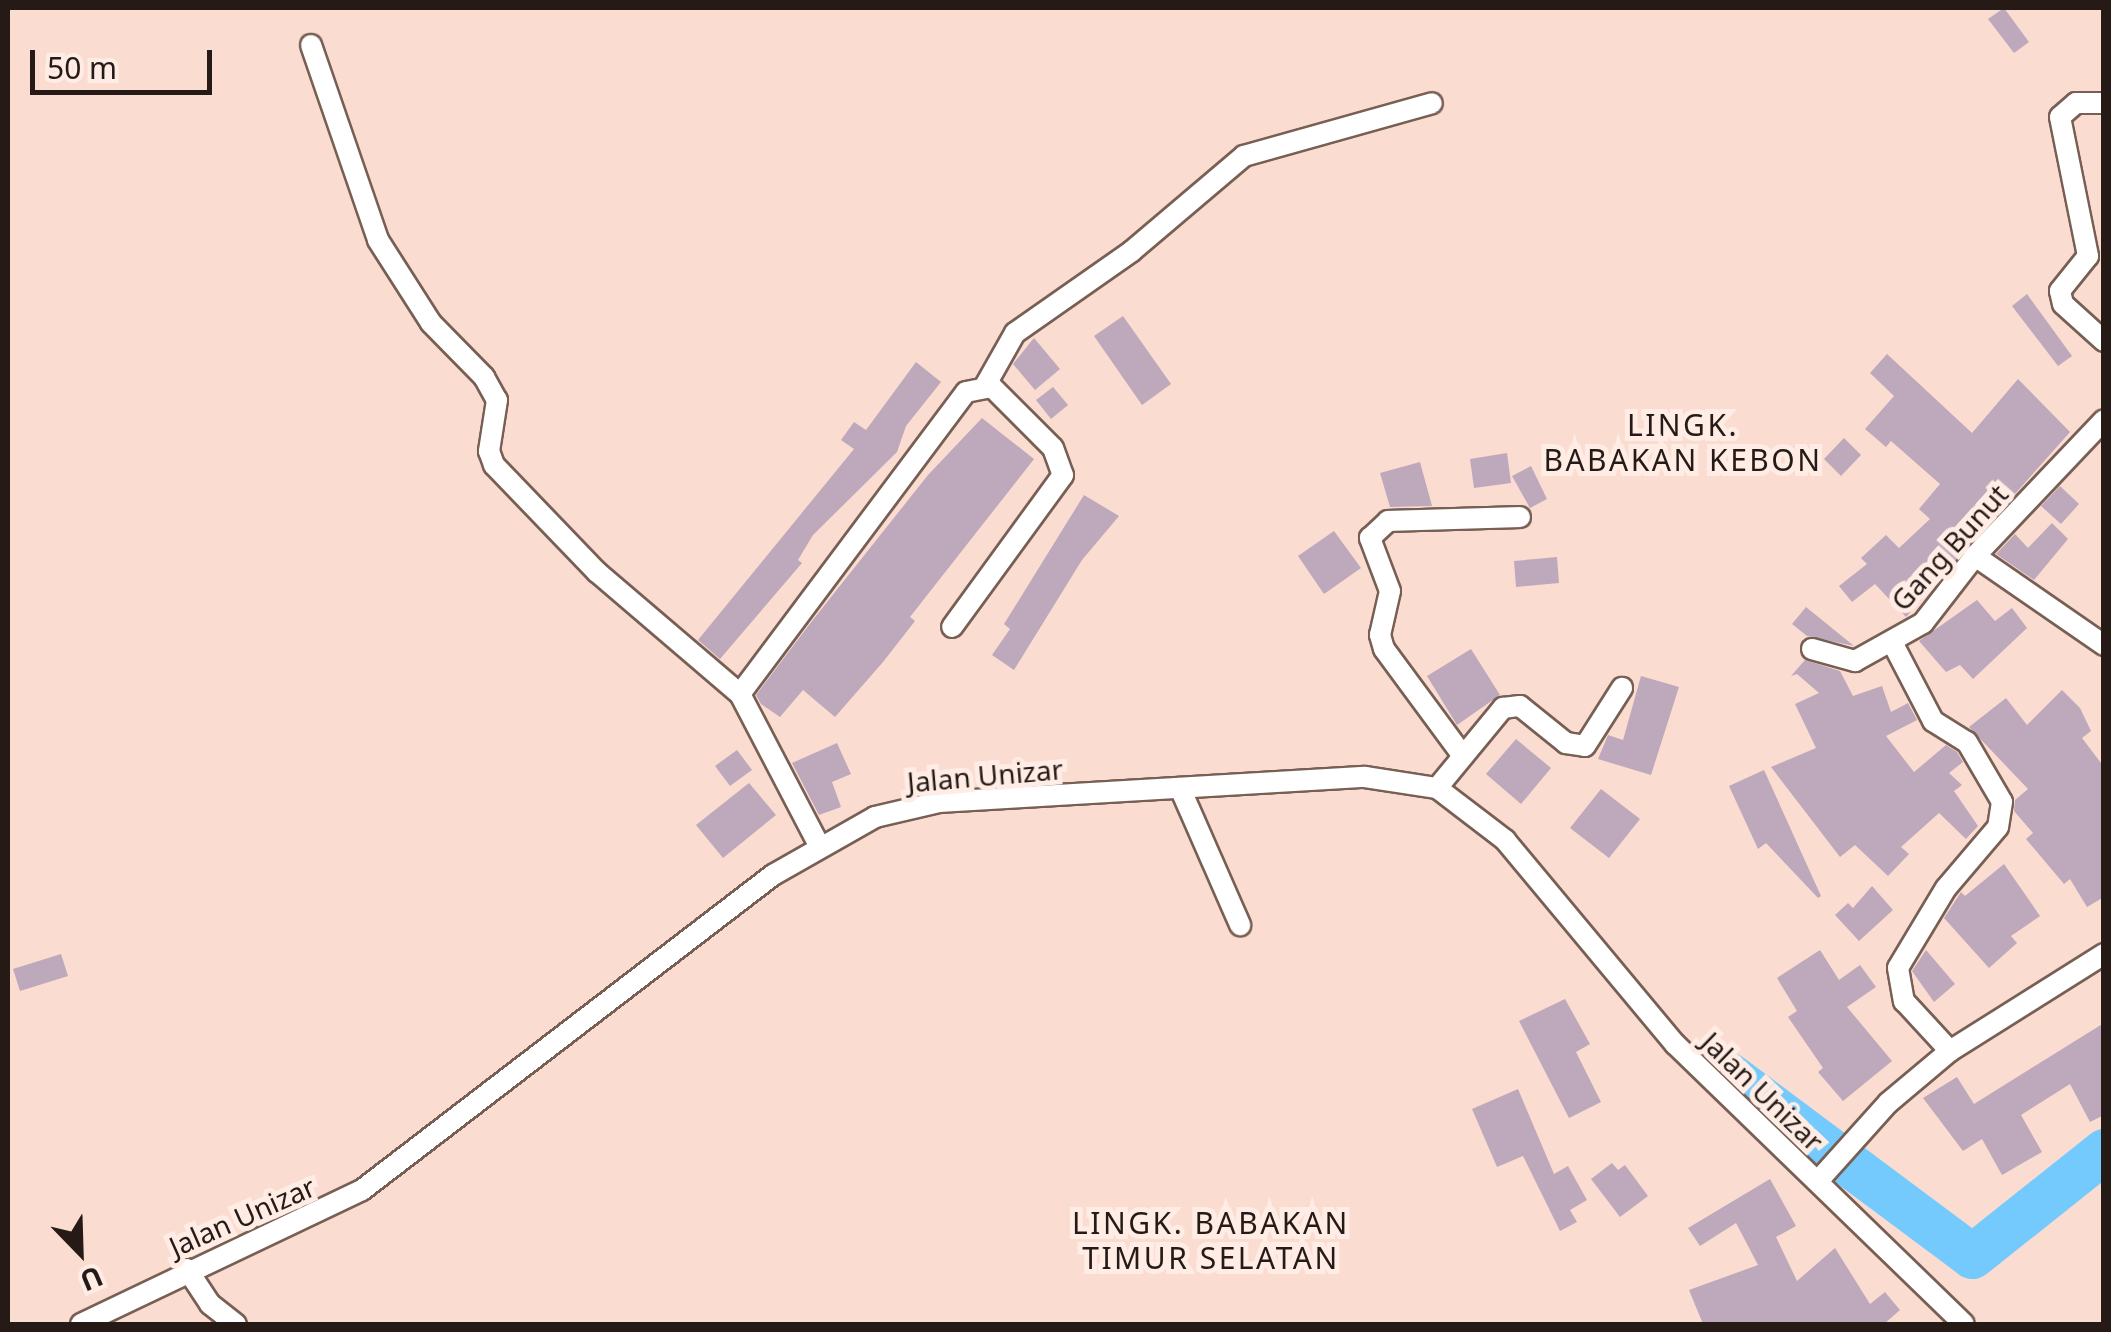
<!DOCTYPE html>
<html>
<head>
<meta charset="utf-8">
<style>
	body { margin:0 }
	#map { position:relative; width:2111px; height:1332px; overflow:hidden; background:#fadcd0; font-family:"Noto Sans",sans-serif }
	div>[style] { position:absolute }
	.river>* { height:45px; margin:-22.5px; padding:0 22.5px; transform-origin:22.5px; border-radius:22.5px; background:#74cafd }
	.building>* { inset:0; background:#bea8bc }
	.roads { filter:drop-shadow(2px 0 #785f54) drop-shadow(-2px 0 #785f54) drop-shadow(0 2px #785f54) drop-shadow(0 -2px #785f54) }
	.minor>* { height:20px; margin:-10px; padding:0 10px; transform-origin:10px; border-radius:10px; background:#fff }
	span { translate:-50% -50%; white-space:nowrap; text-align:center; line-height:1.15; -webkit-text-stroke:10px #feece5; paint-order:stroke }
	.street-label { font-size:28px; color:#251a16 }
	.neighbourhood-label { font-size:30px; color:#251a16; letter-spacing:2.5px }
	.frame { position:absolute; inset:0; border:10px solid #251a16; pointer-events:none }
	.north { position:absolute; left:30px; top:1202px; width:100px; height:100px; -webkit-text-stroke:8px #feece5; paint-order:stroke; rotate:157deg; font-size:28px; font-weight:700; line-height:40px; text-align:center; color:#251a16 }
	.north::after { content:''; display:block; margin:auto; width:35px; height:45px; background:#251a16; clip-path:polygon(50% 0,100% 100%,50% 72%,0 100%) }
	.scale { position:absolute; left:30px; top:50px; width:182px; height:45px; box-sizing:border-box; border:5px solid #251a16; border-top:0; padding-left:12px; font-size:30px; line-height:35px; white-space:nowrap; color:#251a16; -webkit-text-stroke:8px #feece5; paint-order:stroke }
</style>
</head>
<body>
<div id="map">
	<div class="river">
		<div style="left:1728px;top:1074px;width:304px;rotate:36.7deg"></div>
		<div style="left:1972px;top:1256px;width:169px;rotate:-38.5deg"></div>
	</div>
	<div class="building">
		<div style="clip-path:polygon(2004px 8px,2029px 42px,2014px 53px,1988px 19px)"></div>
		<div style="clip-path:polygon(2027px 294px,2072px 356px,2058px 366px,2012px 306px)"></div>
		<div style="clip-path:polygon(1123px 316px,1171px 384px,1142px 405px,1094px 336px)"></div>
		<div style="clip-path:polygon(1034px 338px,1060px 369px,1035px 390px,1013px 364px)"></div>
		<div style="clip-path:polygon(1887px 354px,1972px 433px,2018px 379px,2070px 432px,1906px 617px,1875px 584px,1852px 602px,1839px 586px,1867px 564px,1861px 558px,1886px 535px,1899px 548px,1930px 519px,1919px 509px,1940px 484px,1891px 441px,1886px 447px,1865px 429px,1894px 396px,1870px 373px)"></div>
		<div style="clip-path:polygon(916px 362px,941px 382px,906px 426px,897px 452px,813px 535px,798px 560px,802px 563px,720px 659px,698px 640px,854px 449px,841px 440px,854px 422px,866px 430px)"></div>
		<div style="clip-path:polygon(1053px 387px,1068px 405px,1051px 419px,1036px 400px)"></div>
		<div style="clip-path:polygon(982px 418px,1034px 459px,910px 617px,915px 621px,883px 662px,835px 717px,803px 690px,780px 717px,761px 704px,756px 695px,812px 621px,928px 475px)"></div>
		<div style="clip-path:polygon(1844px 438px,1861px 455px,1841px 476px,1824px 459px)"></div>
		<div style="clip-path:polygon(1507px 453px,1511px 483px,1474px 488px,1470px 459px)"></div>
		<div style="clip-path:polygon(1420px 462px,1432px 506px,1390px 507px,1380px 473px)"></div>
		<div style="clip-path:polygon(1531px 466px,1547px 499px,1530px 508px,1512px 476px)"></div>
		<div style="clip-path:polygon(2060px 486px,2079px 504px,2061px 524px,2041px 506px)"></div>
		<div style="clip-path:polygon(1084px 495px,1119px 516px,1082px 560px,1014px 670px,992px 655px,1010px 629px,1004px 624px)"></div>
		<div style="clip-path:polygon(2052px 523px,2068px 539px,2034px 580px,1996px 554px,2015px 534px,2028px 548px)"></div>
		<div style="clip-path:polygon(1334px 531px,1361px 568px,1324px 594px,1298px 556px)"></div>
		<div style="clip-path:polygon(1557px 557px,1559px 583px,1516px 587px,1514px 561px)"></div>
		<div style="clip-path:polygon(1977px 600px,1995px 621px,2012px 608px,2027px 628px,1973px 679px,1960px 665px,1946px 672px,1919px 641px)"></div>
		<div style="clip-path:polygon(1806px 607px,1854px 646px,1807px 636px,1792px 624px)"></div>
		<div style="clip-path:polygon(1471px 649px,1500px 695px,1457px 725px,1427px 676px)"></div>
		<div style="clip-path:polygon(1805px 660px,1840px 671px,1853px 696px,1882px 686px,1891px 712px,1908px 703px,1917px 720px,1886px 736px,1914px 772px,1946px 745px,1957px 752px,1963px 762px,1949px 773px,1962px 785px,1954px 791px,1978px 826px,1966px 839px,1939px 813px,1901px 847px,1909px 854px,1888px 876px,1855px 845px,1840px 857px,1771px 767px,1816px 748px,1795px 704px,1819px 693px,1797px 674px,1791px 676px)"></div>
		<div style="clip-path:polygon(1641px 676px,1679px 687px,1651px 775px,1598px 759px,1608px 735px,1623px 740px)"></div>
		<div style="clip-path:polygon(2062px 690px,2080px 708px,2091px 731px,2082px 738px,2104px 767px,2104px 897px,2087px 907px,2070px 879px,2064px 884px,2026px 839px,2033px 833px,2014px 811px,2015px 800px,2028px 789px,1969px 727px,2006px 698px,2027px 725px)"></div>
		<div style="clip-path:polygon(1516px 739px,1551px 768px,1521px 804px,1486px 774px)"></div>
		<div style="clip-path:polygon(837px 743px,851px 774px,832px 782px,841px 807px,819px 815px,792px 763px)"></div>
		<div style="clip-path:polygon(737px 750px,752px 770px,730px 786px,715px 766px)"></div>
		<div style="clip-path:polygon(1764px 770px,1821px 896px,1818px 898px,1766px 843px,1758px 849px,1729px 786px)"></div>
		<div style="clip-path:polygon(749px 783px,776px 815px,723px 858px,696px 825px)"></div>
		<div style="clip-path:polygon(1601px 789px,1640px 819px,1609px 858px,1570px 828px)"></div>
		<div style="clip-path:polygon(2004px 864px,2040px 916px,2011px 936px,2017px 943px,1989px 968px,1944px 918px,1961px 892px,1965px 896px)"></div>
		<div style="clip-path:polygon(1872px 886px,1893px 910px,1859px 941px,1835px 915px,1848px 903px,1853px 908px)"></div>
		<div style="clip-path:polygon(1820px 950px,1839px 980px,1860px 965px,1876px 987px,1847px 1007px,1892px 1061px,1843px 1101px,1818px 1072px,1823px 1068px,1788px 1017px,1797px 1011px,1777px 978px)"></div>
		<div style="clip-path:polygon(1926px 950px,1955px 984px,1934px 1002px,1912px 971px)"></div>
		<div style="clip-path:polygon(61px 954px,68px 976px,20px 991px,13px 969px)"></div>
		<div style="clip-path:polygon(1565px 999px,1590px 1044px,1576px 1052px,1601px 1102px,1569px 1118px,1519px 1021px)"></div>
		<div style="clip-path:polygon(2104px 1023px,2104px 1115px,2090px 1122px,2070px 1084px,2021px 1115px,2042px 1152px,2002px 1175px,1982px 1139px,1963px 1151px,1923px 1098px,1957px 1077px,1974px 1104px)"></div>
		<div style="clip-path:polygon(1518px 1089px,1554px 1174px,1568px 1166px,1587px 1200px,1570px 1210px,1577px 1222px,1560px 1231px,1523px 1156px,1497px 1167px,1472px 1109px)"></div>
		<div style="clip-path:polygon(1612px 1163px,1618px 1170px,1625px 1165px,1648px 1196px,1620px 1217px,1591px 1179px)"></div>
		<div style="clip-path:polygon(1770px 1179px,1796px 1226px,1776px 1237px,1797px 1281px,1835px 1248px,1870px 1304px,1885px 1292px,1900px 1310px,1884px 1324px,1703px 1324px,1689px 1290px,1758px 1265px,1736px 1223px,1700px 1246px,1688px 1228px)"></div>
	</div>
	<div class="roads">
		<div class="minor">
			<div style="left:311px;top:45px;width:206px;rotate:71deg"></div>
			<div style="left:378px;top:240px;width:98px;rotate:57.4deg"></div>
			<div style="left:431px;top:323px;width:76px;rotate:45.5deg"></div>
			<div style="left:484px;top:377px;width:26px;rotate:61deg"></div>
			<div style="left:497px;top:400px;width:52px;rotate:98.9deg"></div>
			<div style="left:489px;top:451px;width:15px;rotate:70deg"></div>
			<div style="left:494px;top:465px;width:149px;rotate:46.1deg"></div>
			<div style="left:597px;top:572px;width:188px;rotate:40.5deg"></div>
			<div style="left:740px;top:694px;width:170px;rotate:62.4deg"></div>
			<div style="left:2104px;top:103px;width:28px;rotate:180deg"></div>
			<div style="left:2076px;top:103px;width:21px;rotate:139deg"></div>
			<div style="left:2060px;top:117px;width:142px;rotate:78.6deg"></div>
			<div style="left:2088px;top:256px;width:45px;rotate:128.7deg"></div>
			<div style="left:2060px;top:291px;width:13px;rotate:77deg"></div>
			<div style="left:2063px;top:304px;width:55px;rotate:42.1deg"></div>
			<div style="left:985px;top:386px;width:61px;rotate:-60.5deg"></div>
			<div style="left:1015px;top:333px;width:143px;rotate:-35deg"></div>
			<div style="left:1132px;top:251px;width:147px;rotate:-40.3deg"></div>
			<div style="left:1244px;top:156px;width:195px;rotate:-15.7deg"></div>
			<div style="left:1975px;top:556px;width:157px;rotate:34.6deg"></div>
			<div style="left:1893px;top:644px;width:87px;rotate:62.5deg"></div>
			<div style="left:1933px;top:721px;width:40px;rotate:32deg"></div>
			<div style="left:1967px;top:742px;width:69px;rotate:59.7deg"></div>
			<div style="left:2002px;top:802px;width:25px;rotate:99deg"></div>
			<div style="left:1998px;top:827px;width:80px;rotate:130.4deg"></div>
			<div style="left:1946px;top:888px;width:93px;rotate:121deg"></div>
			<div style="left:1898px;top:968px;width:34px;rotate:80deg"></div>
			<div style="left:1904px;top:1001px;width:68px;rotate:47.4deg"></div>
			<div style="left:1812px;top:649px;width:45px;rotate:15.6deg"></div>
			<div style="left:1855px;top:661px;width:78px;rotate:-29.2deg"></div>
			<div style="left:1923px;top:623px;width:85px;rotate:-52.2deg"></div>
			<div style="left:1975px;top:556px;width:187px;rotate:-46.5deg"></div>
			<div style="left:740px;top:694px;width:377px;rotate:-53.2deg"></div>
			<div style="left:966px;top:392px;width:26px;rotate:-11deg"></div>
			<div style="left:992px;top:387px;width:86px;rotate:45deg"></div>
			<div style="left:1053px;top:448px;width:29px;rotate:70deg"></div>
			<div style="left:1063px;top:475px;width:188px;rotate:126.1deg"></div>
			<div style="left:1463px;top:756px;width:133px;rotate:-126.4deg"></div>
			<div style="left:1384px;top:649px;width:15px;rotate:-106deg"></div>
			<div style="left:1380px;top:635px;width:45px;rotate:-77.2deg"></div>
			<div style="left:1390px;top:591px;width:57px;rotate:-110.7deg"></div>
			<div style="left:1370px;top:538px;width:25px;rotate:-43deg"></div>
			<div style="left:1388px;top:521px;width:132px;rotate:-1.7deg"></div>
			<div style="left:1180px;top:788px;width:150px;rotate:66.3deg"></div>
			<div style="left:1437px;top:788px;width:104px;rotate:-50.5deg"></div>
			<div style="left:1503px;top:708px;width:17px;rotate:-7deg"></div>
			<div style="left:1520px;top:706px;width:59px;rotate:38.8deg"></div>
			<div style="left:1566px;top:743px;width:19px;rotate:9deg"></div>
			<div style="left:1585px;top:746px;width:69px;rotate:-57.5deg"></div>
			<div style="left:1818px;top:1181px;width:105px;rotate:-48.1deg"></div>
			<div style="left:1888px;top:1103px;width:81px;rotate:-40deg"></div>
			<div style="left:1950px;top:1051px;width:182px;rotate:-32.2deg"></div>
			<div style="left:187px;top:1269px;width:42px;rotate:56.7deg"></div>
			<div style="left:210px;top:1304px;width:33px;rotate:38deg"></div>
			<div style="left:81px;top:1324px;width:311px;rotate:-25.5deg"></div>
			<div style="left:362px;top:1190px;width:518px;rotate:-37.47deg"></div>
			<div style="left:773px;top:875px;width:117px;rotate:-29.6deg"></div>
			<div style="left:875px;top:817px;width:66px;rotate:-13.2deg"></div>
			<div style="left:939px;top:802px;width:427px;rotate:-3.4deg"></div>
			<div style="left:1365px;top:777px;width:73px;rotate:8.7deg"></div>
			<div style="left:1437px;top:788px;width:86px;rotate:37.4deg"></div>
			<div style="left:1505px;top:840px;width:266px;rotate:50.2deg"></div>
			<div style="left:1675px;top:1044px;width:402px;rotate:44.1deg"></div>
		</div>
	</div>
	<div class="street-label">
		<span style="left:1949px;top:547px;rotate:-48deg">Gang Bunut</span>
		<span style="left:985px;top:775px;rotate:-5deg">Jalan Unizar</span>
		<span style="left:1763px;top:1091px;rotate:44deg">Jalan Unizar</span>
		<span style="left:242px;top:1216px;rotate:-24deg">Jalan Unizar</span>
	</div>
	<div class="neighbourhood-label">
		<span style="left:1683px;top:442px">LINGK.<br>BABAKAN KEBON</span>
		<span style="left:1211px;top:1240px">LINGK. BABAKAN<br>TIMUR SELATAN</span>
	</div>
	<div class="frame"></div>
	<div class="north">U</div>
	<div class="scale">50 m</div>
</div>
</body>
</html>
